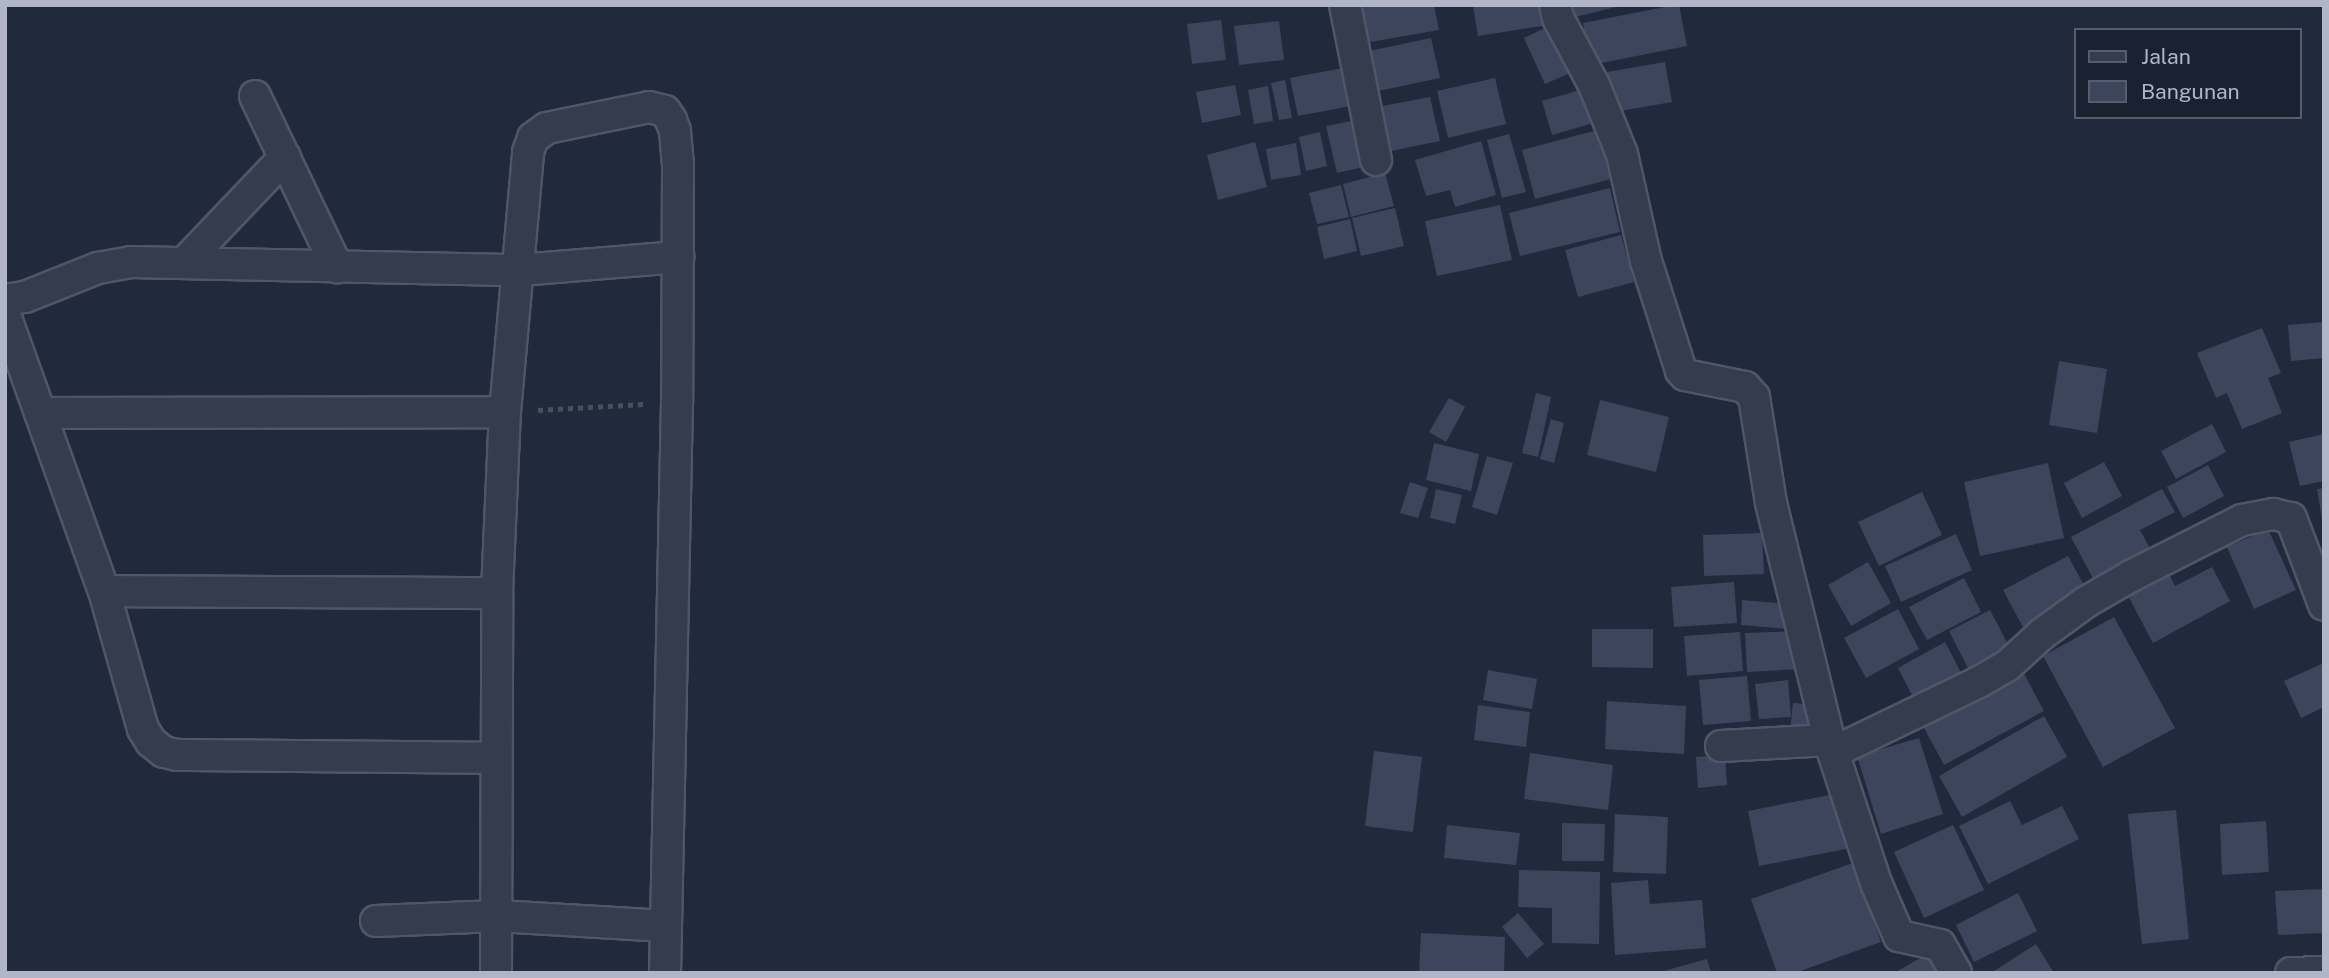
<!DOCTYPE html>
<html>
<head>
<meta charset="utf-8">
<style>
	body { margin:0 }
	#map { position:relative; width:2329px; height:978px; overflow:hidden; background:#21293d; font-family:"Public Sans",sans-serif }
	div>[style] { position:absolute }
	.building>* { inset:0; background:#3d455d }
	.path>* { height:4.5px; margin-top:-2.25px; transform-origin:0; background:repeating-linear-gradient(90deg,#41545b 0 5px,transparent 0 10px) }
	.roads { filter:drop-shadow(2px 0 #505667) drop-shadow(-2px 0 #505667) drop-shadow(0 2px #505667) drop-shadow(0 -2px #505667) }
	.minor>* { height:30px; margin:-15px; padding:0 15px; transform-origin:15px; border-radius:15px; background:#353c4d }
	span { translate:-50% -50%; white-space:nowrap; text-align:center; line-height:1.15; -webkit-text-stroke:5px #1a2131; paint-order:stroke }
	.frame { position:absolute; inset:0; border:7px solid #b0b6c8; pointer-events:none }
	.legend { position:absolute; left:2074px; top:28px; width:228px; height:91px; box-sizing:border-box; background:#1a2131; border:2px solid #565d6d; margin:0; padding:9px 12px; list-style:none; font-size:21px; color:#b0b6c8 }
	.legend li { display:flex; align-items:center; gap:14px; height:35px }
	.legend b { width:35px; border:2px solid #565d6d }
</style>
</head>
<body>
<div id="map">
	<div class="building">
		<div style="clip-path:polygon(1360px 5px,1434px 5px,1439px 30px,1359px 44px,1352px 7px)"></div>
		<div style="clip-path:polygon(1473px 5px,1545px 5px,1549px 25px,1478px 36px)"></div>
		<div style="clip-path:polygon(1568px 5px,1620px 5px,1620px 6px,1571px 18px)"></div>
		<div style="clip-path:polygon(1675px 5px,1679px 5px,1687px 46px,1591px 65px,1583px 23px)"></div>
		<div style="clip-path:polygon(1221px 20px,1226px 60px,1192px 64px,1187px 24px)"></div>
		<div style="clip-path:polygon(1279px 21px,1284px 60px,1239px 65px,1234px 26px)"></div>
		<div style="clip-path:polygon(1549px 26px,1570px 73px,1545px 84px,1524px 38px)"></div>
		<div style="clip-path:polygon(1431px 38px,1440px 78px,1378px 91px,1369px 51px)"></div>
		<div style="clip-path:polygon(1665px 62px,1672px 102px,1608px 113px,1601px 73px)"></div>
		<div style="clip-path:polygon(1343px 68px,1351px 106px,1298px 116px,1290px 78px)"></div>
		<div style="clip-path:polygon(1495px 78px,1506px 124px,1448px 138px,1437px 91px)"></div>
		<div style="clip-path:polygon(1285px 80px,1292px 118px,1279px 120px,1271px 83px)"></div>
		<div style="clip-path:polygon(1235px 85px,1241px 115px,1202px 123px,1196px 92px)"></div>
		<div style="clip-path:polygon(1268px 86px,1273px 121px,1254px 124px,1248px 90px)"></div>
		<div style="clip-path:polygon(1587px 88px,1597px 122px,1552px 135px,1542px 101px)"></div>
		<div style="clip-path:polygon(1430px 97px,1440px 141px,1386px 152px,1377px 107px)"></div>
		<div style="clip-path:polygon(1361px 119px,1372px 165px,1337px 173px,1326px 126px)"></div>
		<div style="clip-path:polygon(1601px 129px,1615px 178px,1535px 199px,1522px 150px)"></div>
		<div style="clip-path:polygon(1320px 132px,1327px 166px,1306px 171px,1299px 137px)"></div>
		<div style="clip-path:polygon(1509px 134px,1526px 192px,1502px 198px,1487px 140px)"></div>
		<div style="clip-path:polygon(1481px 141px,1496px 195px,1455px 207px,1450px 190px,1426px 196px,1415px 160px)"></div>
		<div style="clip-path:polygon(1255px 142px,1267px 187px,1218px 200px,1207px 155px)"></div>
		<div style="clip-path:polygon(1296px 143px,1301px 175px,1271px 180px,1266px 149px)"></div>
		<div style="clip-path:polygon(1385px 173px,1394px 206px,1351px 217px,1343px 184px)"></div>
		<div style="clip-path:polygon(1341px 185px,1349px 217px,1317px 224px,1309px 193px)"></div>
		<div style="clip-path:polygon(1610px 188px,1620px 232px,1520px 256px,1509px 213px)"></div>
		<div style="clip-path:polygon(1500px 205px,1512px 260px,1437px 276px,1425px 221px)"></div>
		<div style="clip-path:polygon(1395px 208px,1404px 246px,1361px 256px,1352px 218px)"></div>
		<div style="clip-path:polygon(1350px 219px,1357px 251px,1324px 259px,1317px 227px)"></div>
		<div style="clip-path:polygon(1621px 235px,1634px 282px,1578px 297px,1565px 250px)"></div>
		<div style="clip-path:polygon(2324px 322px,2324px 358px,2291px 361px,2288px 325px)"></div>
		<div style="clip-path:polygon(2262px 328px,2281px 373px,2268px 378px,2282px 413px,2242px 429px,2227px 393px,2216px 398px,2197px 353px)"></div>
		<div style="clip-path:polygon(2059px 361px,2107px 369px,2097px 433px,2049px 425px)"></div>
		<div style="clip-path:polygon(1536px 393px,1551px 397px,1538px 457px,1522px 453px)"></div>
		<div style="clip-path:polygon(1449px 398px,1465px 407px,1446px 442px,1429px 432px)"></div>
		<div style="clip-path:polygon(1600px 400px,1669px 417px,1656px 472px,1587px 455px)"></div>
		<div style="clip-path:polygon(1551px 419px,1564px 423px,1554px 463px,1540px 459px)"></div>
		<div style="clip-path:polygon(2212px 424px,2226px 452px,2176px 479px,2161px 451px)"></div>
		<div style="clip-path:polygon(2324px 434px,2324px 481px,2300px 486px,2289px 442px)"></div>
		<div style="clip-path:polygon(1434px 443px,1479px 454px,1471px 491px,1426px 480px)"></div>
		<div style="clip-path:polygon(1487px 456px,1513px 463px,1497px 515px,1472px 507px)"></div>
		<div style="clip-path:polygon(2104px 462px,2122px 496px,2082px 518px,2064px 483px)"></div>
		<div style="clip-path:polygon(2048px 463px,2064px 538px,1980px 556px,1964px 482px)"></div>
		<div style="clip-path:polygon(2208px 465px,2224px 496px,2183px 518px,2167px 487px)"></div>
		<div style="clip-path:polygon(1410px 482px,1428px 488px,1418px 518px,1400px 513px)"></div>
		<div style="clip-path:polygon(2324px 488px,2324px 519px,2322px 519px,2317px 489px)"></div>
		<div style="clip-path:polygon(1436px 489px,1462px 495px,1455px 524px,1430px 518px)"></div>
		<div style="clip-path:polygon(2162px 489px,2175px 512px,2140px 530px,2153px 554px,2096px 584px,2071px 537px)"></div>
		<div style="clip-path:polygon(1922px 492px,1942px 535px,1879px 566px,1858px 522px)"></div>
		<div style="clip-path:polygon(2268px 529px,2296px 590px,2254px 609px,2227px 547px)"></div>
		<div style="clip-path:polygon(1762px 533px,1764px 574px,1704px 576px,1703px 535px)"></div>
		<div style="clip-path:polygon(1956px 534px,1972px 570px,1901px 602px,1885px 566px)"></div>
		<div style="clip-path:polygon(2068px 556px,2090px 596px,2025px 631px,2003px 590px)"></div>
		<div style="clip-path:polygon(1868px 562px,1891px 603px,1851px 626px,1828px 585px)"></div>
		<div style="clip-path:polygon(2212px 567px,2230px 601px,2153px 643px,2125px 590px,2166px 568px,2175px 586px)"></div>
		<div style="clip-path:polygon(1964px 578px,1981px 612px,1927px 640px,1909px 607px)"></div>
		<div style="clip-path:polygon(1734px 582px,1737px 623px,1674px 627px,1671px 587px)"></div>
		<div style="clip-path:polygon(1742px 600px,1790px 604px,1788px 629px,1741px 625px)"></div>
		<div style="clip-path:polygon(1898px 609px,1919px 649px,1866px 678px,1844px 638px)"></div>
		<div style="clip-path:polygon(1990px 610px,2013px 654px,1972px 676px,1949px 631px)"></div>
		<div style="clip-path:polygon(2114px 617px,2175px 728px,2103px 767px,2043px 656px)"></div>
		<div style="clip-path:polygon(1592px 629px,1653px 629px,1653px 668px,1592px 667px)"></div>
		<div style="clip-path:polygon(1800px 631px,1802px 669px,1747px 672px,1745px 633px)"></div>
		<div style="clip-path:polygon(1740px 632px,1743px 671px,1687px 676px,1684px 636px)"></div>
		<div style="clip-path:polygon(1945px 642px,1966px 682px,1918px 707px,1898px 668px)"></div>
		<div style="clip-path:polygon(2324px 663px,2324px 707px,2301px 718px,2284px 681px)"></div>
		<div style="clip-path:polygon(1488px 670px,1537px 679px,1532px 709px,1483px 700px)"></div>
		<div style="clip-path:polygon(2022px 670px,2044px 711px,1944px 765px,1922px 724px)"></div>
		<div style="clip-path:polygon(1747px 676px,1751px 721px,1703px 725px,1699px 680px)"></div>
		<div style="clip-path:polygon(1788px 680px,1791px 717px,1759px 719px,1755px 684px)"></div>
		<div style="clip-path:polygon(1607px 701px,1686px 706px,1684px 754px,1605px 749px)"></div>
		<div style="clip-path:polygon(1793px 703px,1820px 705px,1818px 734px,1790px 732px)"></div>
		<div style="clip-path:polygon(1478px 705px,1530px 712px,1526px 747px,1474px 740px)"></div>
		<div style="clip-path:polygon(2044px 716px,2067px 757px,1962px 817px,1939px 776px)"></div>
		<div style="clip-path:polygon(1919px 738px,1943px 814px,1881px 834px,1857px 756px)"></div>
		<div style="clip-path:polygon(1374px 751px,1422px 757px,1413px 832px,1365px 826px)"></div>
		<div style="clip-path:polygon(1530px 753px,1613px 765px,1608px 810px,1524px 799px)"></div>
		<div style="clip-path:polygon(1725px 755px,1727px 785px,1698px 788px,1696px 757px)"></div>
		<div style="clip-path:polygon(1845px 792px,1856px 847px,1759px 866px,1748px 811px)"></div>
		<div style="clip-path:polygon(2010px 801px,2022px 825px,2062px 806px,2079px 839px,1988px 884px,1959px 826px)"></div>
		<div style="clip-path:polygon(2176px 810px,2189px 939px,2142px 944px,2128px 814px)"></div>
		<div style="clip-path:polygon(1615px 814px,1668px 817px,1666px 874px,1613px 872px)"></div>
		<div style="clip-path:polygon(2266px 821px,2269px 872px,2222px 875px,2220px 824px)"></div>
		<div style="clip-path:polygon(1562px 823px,1605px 824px,1604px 861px,1562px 861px)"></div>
		<div style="clip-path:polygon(1447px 825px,1520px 833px,1516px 865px,1444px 858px)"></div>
		<div style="clip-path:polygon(1953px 825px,1984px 890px,1924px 918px,1894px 852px)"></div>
		<div style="clip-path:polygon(1853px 863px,1881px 942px,1795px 973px,1777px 973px,1751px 899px)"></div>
		<div style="clip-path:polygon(1519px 870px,1600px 872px,1599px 944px,1552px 943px,1552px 908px,1518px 907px)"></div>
		<div style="clip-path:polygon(1648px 880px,1650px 904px,1702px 900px,1706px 948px,1615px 955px,1611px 883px)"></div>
		<div style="clip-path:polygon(2324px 889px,2324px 933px,2278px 935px,2275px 891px)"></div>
		<div style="clip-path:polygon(2018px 893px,2037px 931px,1974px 962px,1956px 925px)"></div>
		<div style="clip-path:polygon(1518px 913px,1544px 944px,1527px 958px,1502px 927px)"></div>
		<div style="clip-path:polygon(1421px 933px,1505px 937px,1504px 973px,1419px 973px)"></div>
		<div style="clip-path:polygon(2036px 944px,2054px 973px,1991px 973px)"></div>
		<div style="clip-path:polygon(1938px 948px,1953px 973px,1894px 973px)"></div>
		<div style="clip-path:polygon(1707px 959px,1711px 973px,1660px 973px,1660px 972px)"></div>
	</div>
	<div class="path">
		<div style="left:538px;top:410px;width:106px;rotate:-3.2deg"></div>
	</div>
	<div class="roads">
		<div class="minor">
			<div style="left:1345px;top:5px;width:158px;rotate:78.7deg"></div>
			<div style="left:1555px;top:5px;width:13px;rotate:77deg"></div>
			<div style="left:1558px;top:18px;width:76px;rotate:61.8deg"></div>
			<div style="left:1594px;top:85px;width:74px;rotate:67.9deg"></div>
			<div style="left:1622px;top:154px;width:110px;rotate:77.4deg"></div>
			<div style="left:1646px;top:261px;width:115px;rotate:72.3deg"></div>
			<div style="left:1681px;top:371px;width:6px;rotate:45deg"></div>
			<div style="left:1685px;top:375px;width:61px;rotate:11.3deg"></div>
			<div style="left:1745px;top:387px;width:13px;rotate:48deg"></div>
			<div style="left:1754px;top:397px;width:107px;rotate:80.9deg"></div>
			<div style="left:1771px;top:503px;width:244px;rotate:76.2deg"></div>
			<div style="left:1829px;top:740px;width:151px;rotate:71.8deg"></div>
			<div style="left:1876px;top:883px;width:58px;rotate:66.5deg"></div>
			<div style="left:1899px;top:936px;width:42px;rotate:12.4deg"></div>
			<div style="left:1940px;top:945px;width:32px;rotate:60deg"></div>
			<div style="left:255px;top:96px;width:190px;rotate:64.4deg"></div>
			<div style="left:185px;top:262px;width:145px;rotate:-46.4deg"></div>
			<div style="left:5px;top:300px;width:20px;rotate:-9deg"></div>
			<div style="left:25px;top:297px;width:79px;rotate:-21.7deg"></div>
			<div style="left:98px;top:268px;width:34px;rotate:-10deg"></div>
			<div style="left:131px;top:262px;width:389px;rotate:1.2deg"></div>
			<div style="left:520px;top:270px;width:159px;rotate:-4.7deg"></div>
			<div style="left:5px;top:315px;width:293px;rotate:70.3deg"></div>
			<div style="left:104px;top:591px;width:143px;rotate:74.2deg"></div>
			<div style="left:143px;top:729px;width:15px;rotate:58deg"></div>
			<div style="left:151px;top:742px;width:16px;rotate:38deg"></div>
			<div style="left:164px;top:752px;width:13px;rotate:13deg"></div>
			<div style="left:177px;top:755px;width:319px;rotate:0.5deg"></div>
			<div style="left:40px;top:413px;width:465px;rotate:-0.1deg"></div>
			<div style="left:104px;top:591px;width:393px;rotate:0.3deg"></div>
			<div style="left:1721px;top:746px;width:108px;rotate:-3.2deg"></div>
			<div style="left:1834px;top:752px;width:161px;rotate:-25.8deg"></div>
			<div style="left:1979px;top:682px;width:32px;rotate:-30deg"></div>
			<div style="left:2007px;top:666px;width:47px;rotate:-42.4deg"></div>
			<div style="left:2042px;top:634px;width:54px;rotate:-36deg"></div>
			<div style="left:2086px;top:602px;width:52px;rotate:-30deg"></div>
			<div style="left:2131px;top:576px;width:124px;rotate:-26.8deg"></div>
			<div style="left:2242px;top:520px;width:32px;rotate:-11deg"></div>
			<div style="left:2273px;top:514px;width:18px;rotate:13deg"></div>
			<div style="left:2291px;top:518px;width:93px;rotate:69.2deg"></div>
			<div style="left:376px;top:921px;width:122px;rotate:-2.3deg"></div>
			<div style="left:498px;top:916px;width:168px;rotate:3.4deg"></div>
			<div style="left:496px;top:973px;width:380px;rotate:-89.8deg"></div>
			<div style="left:497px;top:593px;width:181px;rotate:-87.5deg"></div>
			<div style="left:505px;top:412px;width:261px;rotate:-84.9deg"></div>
			<div style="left:528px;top:152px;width:15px;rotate:-70deg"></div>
			<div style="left:533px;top:138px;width:17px;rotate:-36deg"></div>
			<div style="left:547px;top:128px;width:104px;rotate:-11.6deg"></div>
			<div style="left:649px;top:107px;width:16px;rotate:14deg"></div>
			<div style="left:665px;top:111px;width:11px;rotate:56deg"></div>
			<div style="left:671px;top:120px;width:12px;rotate:70deg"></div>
			<div style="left:675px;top:131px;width:34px;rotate:85deg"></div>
			<div style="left:678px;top:165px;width:237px;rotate:90.2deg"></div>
			<div style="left:677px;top:402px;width:571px;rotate:91.2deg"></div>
			<div style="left:2291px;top:973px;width:33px;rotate:-2deg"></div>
		</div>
	</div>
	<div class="frame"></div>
	<ul class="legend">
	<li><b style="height:9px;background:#353c4d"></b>Jalan</li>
	<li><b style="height:19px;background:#3d455d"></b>Bangunan</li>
	</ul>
</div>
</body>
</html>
